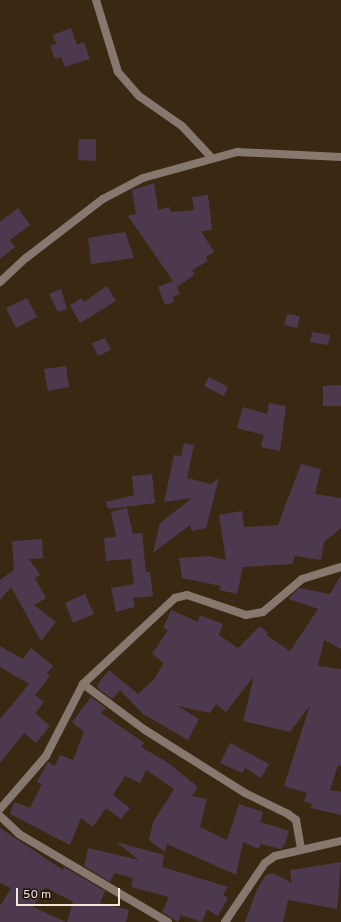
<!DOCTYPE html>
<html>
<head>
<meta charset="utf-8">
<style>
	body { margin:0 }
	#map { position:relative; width:341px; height:922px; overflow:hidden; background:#3b2812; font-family:Overpass,sans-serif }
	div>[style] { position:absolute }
	.building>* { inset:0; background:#4d394e }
	.minor>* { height:8px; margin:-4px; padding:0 4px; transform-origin:4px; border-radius:4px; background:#86776f }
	span { translate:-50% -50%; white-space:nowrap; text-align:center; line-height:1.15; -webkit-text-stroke:3px #1c130a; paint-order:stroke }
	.scale { position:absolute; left:16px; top:888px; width:104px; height:18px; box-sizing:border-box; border:2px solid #f3e6d9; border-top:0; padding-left:5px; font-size:12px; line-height:14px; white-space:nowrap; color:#f3e6d9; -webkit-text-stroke:3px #1c130a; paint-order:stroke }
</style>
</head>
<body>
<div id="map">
	<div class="building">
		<div style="clip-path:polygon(71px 28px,77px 45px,84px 42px,90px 59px,65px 67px,61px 57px,55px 59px,50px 46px,56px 44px,53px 35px)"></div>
		<div style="clip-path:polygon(79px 139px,96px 139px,96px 161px,78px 160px)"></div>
		<div style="clip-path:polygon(154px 183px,158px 210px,169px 207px,171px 212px,194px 210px,192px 197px,208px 195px,212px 230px,201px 231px,214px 252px,206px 257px,208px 261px,192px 270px,195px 274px,177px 287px,180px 294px,173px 297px,174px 302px,165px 305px,158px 287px,173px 281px,128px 216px,136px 214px,132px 190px)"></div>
		<div style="clip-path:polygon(18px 208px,30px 225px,10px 240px,15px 247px,0 259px,0 222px)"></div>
		<div style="clip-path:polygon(125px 232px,134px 258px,91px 264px,88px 238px)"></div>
		<div style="clip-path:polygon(107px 286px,116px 301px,80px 323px,70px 305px,82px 298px,84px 302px)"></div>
		<div style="clip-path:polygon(61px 289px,67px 309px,58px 312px,49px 294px)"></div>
		<div style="clip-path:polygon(27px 298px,37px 317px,16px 328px,6px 308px)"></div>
		<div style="clip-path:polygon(287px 314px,300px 316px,297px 328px,284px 325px)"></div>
		<div style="clip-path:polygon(312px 332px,330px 335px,328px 345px,310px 342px)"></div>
		<div style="clip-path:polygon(105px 338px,111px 350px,98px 356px,92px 343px)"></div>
		<div style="clip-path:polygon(66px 366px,69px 387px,48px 391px,44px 369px)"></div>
		<div style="clip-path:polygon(209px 377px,228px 387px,224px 396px,204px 386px)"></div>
		<div style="clip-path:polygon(341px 385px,341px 406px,323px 406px,323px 386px)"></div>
		<div style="clip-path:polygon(269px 403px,286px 406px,280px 451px,261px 447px,264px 435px,237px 428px,243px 407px,267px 414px)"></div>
		<div style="clip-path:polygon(184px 443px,194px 445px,187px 478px,211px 484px,219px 478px,206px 528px,192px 531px,190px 525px,153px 553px,160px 523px,192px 498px,164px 502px,174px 455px,181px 456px)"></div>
		<div style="clip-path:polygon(301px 464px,321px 469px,315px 494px,341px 498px,341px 528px,324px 542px,321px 560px,295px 556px,292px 564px,243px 567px,237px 594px,219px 590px,221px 586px,182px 578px,179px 558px,209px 556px,226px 560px,219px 515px,242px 511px,244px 527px,278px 525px)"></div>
		<div style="clip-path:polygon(152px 474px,155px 503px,108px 509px,106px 502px,134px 495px,132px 476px)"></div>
		<div style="clip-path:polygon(127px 508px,133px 534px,142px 533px,146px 572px,150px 572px,153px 596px,133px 598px,135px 607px,116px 612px,111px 588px,134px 584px,131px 559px,106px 561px,104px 538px,116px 537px,111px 512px)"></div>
		<div style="clip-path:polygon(42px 539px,43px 558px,29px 559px,40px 575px,35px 578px,46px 598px,34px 605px,56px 622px,41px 641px,11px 587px,0 600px,0 580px,14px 570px,12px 541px)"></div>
		<div style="clip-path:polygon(341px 575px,341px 649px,324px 640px,318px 666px,341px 669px,341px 766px,338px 765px,330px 790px,341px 792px,341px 815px,311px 808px,312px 804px,304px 801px,307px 793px,284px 786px,310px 705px,290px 732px,243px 721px,254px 676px,226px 712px,216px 704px,210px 713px,178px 706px,199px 719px,188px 740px,143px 714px,120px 690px,112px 699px,98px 688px,97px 685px,109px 670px,138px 694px,154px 679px,164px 663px,152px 654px,168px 630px,163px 628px,171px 610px,198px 622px,200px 615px,223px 624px,219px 635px,238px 648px,260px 626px,268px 633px,266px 635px,290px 651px,318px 609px,289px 599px,290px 597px,299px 588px,330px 594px)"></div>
		<div style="clip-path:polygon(85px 594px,94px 614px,73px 623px,65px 603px)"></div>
		<div style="clip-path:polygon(0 646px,23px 659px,31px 648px,53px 666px,47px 673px,50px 676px,35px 695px,44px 702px,35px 713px,50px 726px,36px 743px,24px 733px,0 763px,0 719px,29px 684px,0 667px)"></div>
		<div style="clip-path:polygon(91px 697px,106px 708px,101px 713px,144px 743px,141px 747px,167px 762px,198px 787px,192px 796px,207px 799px,200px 827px,227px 840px,239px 804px,263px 812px,260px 822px,289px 831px,285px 844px,281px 849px,261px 844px,258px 849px,243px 842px,236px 875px,167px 844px,165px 852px,149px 840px,153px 822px,174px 789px,146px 770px,140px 783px,125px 776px,113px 795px,130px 808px,121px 819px,106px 808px,93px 827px,81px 818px,70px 845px,10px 814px,14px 802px,30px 808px,42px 784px,37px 782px,48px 762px,55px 766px,60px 755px,73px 760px,84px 732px,72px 722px)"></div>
		<div style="clip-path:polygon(230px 743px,269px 764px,261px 778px,245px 768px,242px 773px,220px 763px)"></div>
		<div style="clip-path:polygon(0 828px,63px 870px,64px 867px,105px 891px,100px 903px,129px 910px,126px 922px,67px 922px,73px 902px,45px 887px,33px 907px,66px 922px,0 922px,0 906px,11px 888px,0 883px)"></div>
		<div style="clip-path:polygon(116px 842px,164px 855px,162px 867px,228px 887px,223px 895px,228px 898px,218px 916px,207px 909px,202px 922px,181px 915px,178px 922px,162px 912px,169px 897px,131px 887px,133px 878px,115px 873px,110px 882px,84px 866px,88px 848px,139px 860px)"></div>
		<div style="clip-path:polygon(341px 862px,337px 909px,288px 900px,283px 922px,245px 922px,257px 889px,266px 875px,273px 873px,292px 883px,290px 870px)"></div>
	</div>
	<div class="minor">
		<div style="left:96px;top:0;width:75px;rotate:73deg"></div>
		<div style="left:118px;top:72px;width:32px;rotate:49deg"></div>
		<div style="left:139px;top:96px;width:52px;rotate:34.9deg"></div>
		<div style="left:182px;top:126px;width:42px;rotate:46.9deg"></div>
		<div style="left:0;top:282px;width:35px;rotate:-43deg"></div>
		<div style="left:26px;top:258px;width:97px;rotate:-37.5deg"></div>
		<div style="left:103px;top:199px;width:45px;rotate:-27.7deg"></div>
		<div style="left:143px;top:178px;width:98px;rotate:-15.5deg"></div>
		<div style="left:237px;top:152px;width:104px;rotate:2.8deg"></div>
		<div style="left:83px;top:684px;width:77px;rotate:36.6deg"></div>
		<div style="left:145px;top:730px;width:118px;rotate:32.2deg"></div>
		<div style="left:245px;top:793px;width:48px;rotate:26deg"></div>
		<div style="left:288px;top:814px;width:10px;rotate:37deg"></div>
		<div style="left:296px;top:820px;width:28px;rotate:80deg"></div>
		<div style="left:0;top:809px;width:70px;rotate:-49deg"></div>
		<div style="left:46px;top:756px;width:81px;rotate:-62.8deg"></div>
		<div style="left:83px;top:684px;width:126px;rotate:-43.1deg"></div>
		<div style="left:175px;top:598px;width:12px;rotate:-14deg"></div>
		<div style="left:187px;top:595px;width:62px;rotate:18.7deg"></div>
		<div style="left:246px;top:615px;width:17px;rotate:-10deg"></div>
		<div style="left:263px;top:612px;width:51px;rotate:-40.2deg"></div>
		<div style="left:302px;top:579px;width:41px;rotate:-17.1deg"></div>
		<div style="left:0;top:816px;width:26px;rotate:43deg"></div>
		<div style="left:19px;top:834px;width:173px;rotate:30.6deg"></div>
		<div style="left:225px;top:922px;width:71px;rotate:-55.9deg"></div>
		<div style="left:265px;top:863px;width:12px;rotate:-35deg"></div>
		<div style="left:275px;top:856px;width:68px;rotate:-12.8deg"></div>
	</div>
	<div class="scale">50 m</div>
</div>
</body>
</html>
